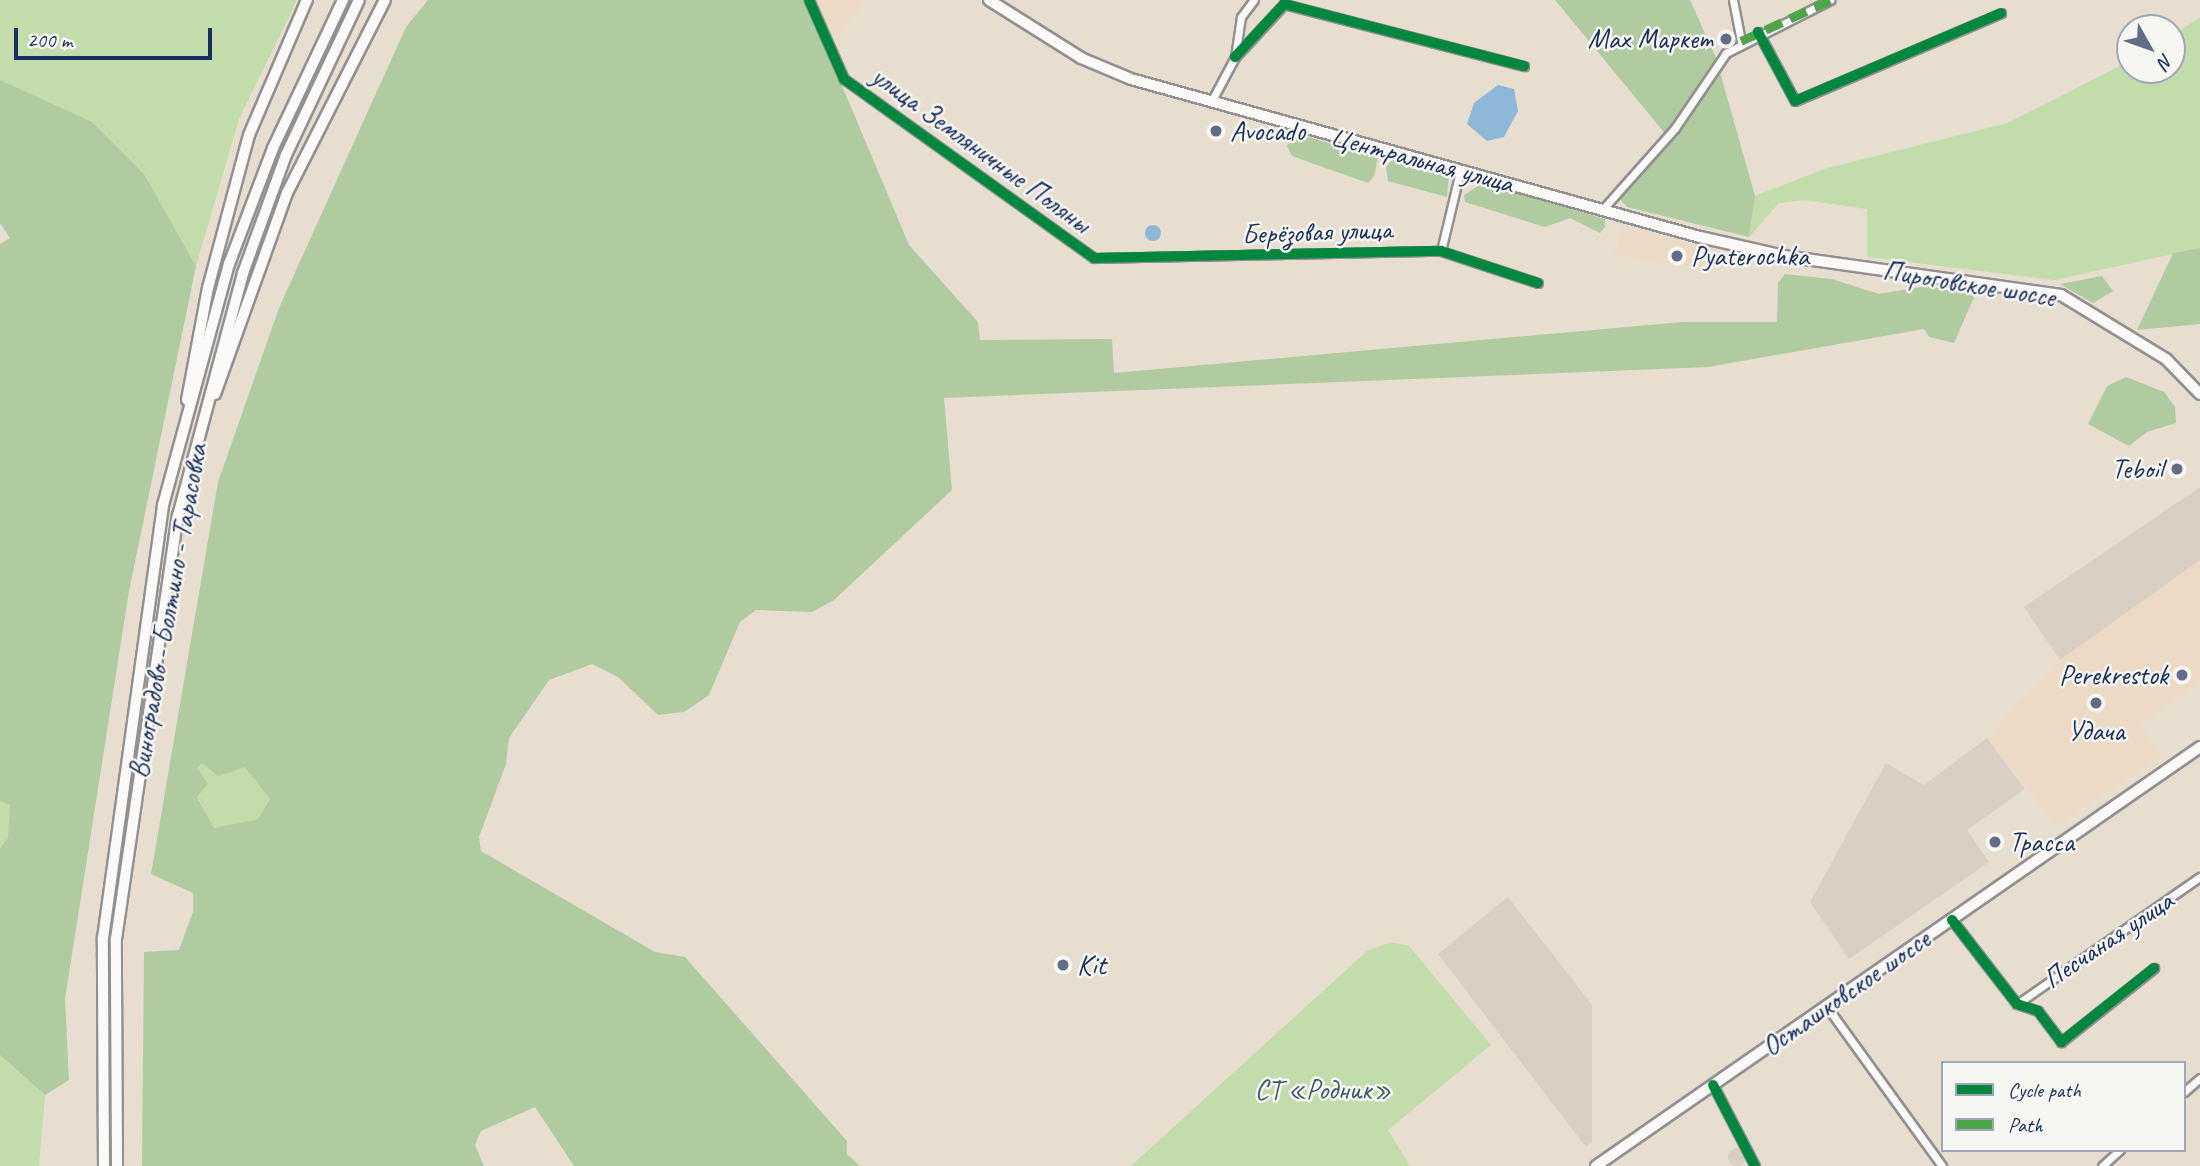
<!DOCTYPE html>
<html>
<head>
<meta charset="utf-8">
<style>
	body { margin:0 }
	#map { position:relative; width:2200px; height:1166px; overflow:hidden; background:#e7ded0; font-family:Caveat,sans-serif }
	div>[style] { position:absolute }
	.built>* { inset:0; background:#ecdac5 }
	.industrial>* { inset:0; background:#d9cfc3 }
	.round { border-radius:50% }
	.green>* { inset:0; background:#c2dcab }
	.forest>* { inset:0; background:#b0cba0 }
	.water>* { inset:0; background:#8db8d7 }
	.roads { filter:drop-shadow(2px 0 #929091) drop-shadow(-2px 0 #929091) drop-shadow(0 2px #929091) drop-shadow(0 -2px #929091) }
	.street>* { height:7px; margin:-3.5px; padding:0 3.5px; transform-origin:3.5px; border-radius:3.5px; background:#fbfaf8 }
	.secondary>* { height:10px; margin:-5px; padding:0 5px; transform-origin:5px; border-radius:5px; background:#fbfaf8 }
	.primary>* { height:10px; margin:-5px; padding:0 5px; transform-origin:5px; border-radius:5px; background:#fbfaf8 }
	.quiet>* { height:9px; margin-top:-4.5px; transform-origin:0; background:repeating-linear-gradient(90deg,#4fa44a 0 18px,transparent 0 27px) }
	.cycleway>* { height:10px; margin:-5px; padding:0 5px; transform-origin:5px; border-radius:5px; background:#00873e }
	.dots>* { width:19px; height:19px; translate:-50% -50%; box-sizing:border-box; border:4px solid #f6f6f2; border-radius:50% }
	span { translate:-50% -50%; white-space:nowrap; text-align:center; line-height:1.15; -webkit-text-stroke:5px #f6f6f2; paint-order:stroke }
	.poi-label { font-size:28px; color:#1b2f5e }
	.right { translate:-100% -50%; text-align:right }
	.left { translate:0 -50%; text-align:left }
	.street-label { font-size:28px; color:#1b2f5e }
	.park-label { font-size:28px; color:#3d5a6a }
	.legend { position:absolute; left:1941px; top:1061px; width:245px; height:91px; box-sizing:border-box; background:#f6f6f2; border:2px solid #9ea6b7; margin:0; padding:9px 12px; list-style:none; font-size:21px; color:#1b2f5e }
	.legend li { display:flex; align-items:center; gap:14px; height:35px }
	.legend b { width:35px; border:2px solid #9ea6b7 }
	.north { position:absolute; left:2116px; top:14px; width:70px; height:70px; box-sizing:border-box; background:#f6f6f2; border:2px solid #9ea6b7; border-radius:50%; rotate:130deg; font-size:19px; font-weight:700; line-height:28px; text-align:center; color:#1b2f5e }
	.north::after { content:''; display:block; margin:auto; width:24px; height:32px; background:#626c86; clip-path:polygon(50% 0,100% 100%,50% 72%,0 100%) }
	.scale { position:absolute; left:14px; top:28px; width:198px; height:32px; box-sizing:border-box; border:4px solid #1b2f5e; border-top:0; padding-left:9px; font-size:21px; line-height:24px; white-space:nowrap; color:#1b2f5e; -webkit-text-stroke:5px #f6f6f2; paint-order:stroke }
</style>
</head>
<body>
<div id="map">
	<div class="built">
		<div style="clip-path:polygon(813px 0,867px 0,835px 38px)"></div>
		<div style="clip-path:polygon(1622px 227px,1711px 249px,1705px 268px,1614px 256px)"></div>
		<div style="clip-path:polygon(2200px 560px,2200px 682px,2141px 725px,2162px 757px,2057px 826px,1987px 738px,2060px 660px)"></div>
	</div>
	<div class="industrial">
		<div style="clip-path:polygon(2200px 487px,2200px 560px,2060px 660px,2024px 607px)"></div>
		<div style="clip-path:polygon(1987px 738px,2025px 789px,1967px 830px,1989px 862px,1849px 959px,1810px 902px,1886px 763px,1924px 785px)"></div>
		<div style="clip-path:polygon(1508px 897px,1592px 1005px,1592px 1142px,1586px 1147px,1438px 954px)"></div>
		<div class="round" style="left:1728px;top:1148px;width:18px;height:18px"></div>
	</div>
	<div class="green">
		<div style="clip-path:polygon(0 0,297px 0,239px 119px,196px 266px,144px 174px,0 80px)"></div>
		<div style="clip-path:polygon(2200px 17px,2200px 248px,2055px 280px,1867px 257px,1867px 209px,1804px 200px,1779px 203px,1749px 237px,1755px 196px,1827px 168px,2007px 123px,2130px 61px,2130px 70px,2172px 70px,2172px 36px)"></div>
		<div style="clip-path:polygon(202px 763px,246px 767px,270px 799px,258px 819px,214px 828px,197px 796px,208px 784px,196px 768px)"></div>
		<div style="clip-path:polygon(0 801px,10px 805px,8px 838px,0 848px)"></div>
		<div style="clip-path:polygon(1391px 942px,1409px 946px,1491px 1045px,1388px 1130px,1410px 1166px,1131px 1166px,1367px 951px)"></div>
		<div style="clip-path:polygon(0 1055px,45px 1095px,39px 1166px,0 1166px)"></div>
	</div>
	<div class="forest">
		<div style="clip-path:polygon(evenodd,428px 0,806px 0,909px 245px,978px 322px,980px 340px,1112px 339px,1114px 373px,1682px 322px,1777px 322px,1778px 283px,1785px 274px,1832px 279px,1879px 294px,1927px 286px,1975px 295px,1954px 343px,1929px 337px,1924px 329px,1708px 367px,944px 398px,952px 490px,834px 600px,812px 612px,756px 610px,740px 622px,709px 695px,684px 712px,658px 715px,618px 677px,592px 664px,549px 680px,509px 738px,506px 764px,479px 837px,481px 851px,655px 952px,685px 957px,847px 1141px,847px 1154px,860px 1166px,574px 1166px,535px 1107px,481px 1131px,475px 1145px,484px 1166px,142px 1166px,144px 952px,179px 950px,193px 912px,193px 893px,151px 874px,218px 482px,279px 308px,406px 27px,428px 0,202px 763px,218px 776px,245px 767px,270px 799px,258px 819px,214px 828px,197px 797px,208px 784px,197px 768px,202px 763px)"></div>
		<div style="clip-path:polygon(1555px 0,1690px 0,1716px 58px,1755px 196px,1749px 237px,1627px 207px,1618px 197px,1672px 142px)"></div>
		<div style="clip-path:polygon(0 80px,92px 122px,144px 174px,196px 266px,129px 591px,65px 999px,69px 1080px,45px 1095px,0 1055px,0 848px,8px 838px,10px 805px,0 801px,0 244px,10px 238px,0 223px)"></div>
		<div style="clip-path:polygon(1294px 133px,1378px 157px,1374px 176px,1368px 183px,1292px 156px,1287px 146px)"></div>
		<div style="clip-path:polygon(1392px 160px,1449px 175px,1447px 197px,1388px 181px,1386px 167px)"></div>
		<div style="clip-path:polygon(1483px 183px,1605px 219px,1605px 227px,1600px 233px,1570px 218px,1545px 227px,1465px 202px,1464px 195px)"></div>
		<div style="clip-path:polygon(2200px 248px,2200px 324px,2137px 330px,2173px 253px)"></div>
		<div style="clip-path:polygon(2102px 276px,2113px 291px,2093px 303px,2060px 284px)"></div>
		<div style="clip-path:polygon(2126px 377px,2164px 392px,2175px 407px,2176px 423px,2147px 432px,2129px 446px,2088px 424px,2107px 386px)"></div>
	</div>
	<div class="water">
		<div style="clip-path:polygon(1498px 85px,1514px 89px,1518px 111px,1504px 137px,1487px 141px,1467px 124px,1474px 103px)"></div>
		<div class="round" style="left:1145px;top:225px;width:16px;height:16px"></div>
	</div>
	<div class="roads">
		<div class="street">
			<div style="left:809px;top:0;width:86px;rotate:66.1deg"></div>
			<div style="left:844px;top:79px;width:307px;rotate:35.6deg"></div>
			<div style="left:1094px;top:258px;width:347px;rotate:-1.2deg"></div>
			<div style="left:1441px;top:251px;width:102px;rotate:18.3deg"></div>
			<div style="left:1733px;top:0;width:42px;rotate:79deg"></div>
			<div style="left:1758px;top:32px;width:78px;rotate:61.8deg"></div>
			<div style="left:1795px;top:101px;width:224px;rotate:-23.1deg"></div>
			<div style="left:1235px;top:57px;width:72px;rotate:-47.2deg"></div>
			<div style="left:1284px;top:4px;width:248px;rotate:14.5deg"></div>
			<div style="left:1211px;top:102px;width:51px;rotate:-61.9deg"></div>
			<div style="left:1235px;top:57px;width:40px;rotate:-81.5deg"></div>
			<div style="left:1241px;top:17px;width:21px;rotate:-53deg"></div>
			<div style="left:1602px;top:210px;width:110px;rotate:-48.3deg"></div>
			<div style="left:1675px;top:128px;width:91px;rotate:-55.8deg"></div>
			<div style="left:1726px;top:53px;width:117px;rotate:-27deg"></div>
			<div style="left:1441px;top:251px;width:82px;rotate:-76.6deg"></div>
			<div style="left:1952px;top:920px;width:106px;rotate:52.3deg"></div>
			<div style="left:2017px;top:1004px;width:22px;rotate:18deg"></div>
			<div style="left:2038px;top:1011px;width:39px;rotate:53deg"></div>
			<div style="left:2061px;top:1042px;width:119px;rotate:-38.5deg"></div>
			<div style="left:2017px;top:1004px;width:223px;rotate:-34.8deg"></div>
			<div style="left:1827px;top:1007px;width:196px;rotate:54.1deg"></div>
			<div style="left:1713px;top:1085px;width:91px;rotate:62.6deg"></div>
			<div style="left:2184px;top:1092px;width:21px;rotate:-41deg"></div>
			<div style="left:2102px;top:1166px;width:24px;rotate:-42deg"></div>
		</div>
		<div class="secondary">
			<div style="left:989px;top:0;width:109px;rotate:32.2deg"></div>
			<div style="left:1081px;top:58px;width:54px;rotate:22.8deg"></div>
			<div style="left:1131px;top:79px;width:591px;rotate:15.52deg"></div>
			<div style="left:1700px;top:237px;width:86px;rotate:12.7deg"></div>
			<div style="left:1784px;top:256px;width:280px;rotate:8deg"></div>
			<div style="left:2061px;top:295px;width:123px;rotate:31.4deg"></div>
			<div style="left:2166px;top:359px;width:49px;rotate:45.8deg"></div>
			<div style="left:215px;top:394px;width:214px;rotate:-70.3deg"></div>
			<div style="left:287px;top:193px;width:216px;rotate:-63.1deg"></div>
			<div style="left:187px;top:400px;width:114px;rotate:-79.4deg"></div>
			<div style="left:208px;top:288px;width:158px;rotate:-75deg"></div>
			<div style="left:249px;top:135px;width:147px;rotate:-66.8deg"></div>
			<div style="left:1596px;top:1166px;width:735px;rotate:-34.75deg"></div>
		</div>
		<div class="primary">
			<div style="left:104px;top:1166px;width:228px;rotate:-90.3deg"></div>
			<div style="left:103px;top:938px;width:437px;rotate:-82.1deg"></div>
			<div style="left:163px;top:505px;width:250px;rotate:-74.7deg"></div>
			<div style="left:229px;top:264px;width:124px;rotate:-69.2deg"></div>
			<div style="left:273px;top:148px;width:164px;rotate:-64.7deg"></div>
			<div style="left:117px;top:1166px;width:227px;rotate:-90.3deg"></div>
			<div style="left:116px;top:939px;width:428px;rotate:-81.7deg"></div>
			<div style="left:178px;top:516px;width:252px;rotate:-75deg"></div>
			<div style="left:243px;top:273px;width:126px;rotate:-70deg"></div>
			<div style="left:286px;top:155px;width:171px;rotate:-64.8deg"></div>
		</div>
	</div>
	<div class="quiet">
		<div style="left:1741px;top:41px;width:98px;rotate:-24.7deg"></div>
	</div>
	<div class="cycleway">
		<div style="left:809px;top:0;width:86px;rotate:66.1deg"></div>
		<div style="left:844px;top:79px;width:307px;rotate:35.6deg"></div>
		<div style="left:1094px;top:258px;width:347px;rotate:-1.2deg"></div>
		<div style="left:1441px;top:251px;width:102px;rotate:18.3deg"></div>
		<div style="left:1758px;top:32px;width:78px;rotate:61.8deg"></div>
		<div style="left:1795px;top:101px;width:224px;rotate:-23.1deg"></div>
		<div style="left:1235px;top:57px;width:72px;rotate:-47.2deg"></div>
		<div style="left:1284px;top:4px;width:248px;rotate:14.5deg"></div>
		<div style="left:1952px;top:920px;width:106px;rotate:52.3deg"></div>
		<div style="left:2017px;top:1004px;width:22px;rotate:18deg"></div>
		<div style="left:2038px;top:1011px;width:39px;rotate:53deg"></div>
		<div style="left:2061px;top:1042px;width:119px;rotate:-38.5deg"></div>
		<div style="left:1713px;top:1085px;width:91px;rotate:62.6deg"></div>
	</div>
	<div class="dots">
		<div style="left:1726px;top:39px;background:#626c86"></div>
		<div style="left:1216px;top:131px;background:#626c86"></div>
		<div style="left:1677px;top:256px;background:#626c86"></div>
		<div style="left:2177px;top:469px;background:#626c86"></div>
		<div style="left:2182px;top:675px;background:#626c86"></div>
		<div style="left:2096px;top:703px;background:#626c86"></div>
		<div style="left:1995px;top:842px;background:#626c86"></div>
		<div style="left:1063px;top:965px;background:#626c86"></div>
	</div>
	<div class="poi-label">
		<span class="right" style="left:1712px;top:39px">Мах Маркет</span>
		<span class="left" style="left:1230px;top:131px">Avocado</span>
		<span class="left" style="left:1691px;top:256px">Pyaterochka</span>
		<span class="right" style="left:2163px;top:469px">Teboil</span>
		<span class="right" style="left:2168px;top:675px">Perekrestok</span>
		<span style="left:2096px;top:731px">Удача</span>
		<span class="left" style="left:2009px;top:842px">Трасса</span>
		<span class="left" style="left:1077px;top:965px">Kit</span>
	</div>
	<div class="street-label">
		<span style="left:981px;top:150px;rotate:36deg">улица Земляничные Поляны</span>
		<span style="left:1422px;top:160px;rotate:15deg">Центральная улица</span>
		<span style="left:1317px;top:232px;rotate:-2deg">Берёзовая улица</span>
		<span style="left:1969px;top:284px;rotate:9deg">Пироговское шоссе</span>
		<span style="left:168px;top:611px;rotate:-80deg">Виноградово - Болтино - Тарасовка</span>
		<span style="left:2108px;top:940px;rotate:-34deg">Песчаная улица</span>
		<span style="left:1846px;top:993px;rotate:-35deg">Осташковское шоссе</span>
	</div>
	<div class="park-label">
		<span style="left:1323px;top:1090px">СТ «Родник»</span>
	</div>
	<ul class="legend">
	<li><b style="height:9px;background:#00873e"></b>Cycle path</li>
	<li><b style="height:9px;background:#4fa44a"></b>Path</li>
	</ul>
	<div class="north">N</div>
	<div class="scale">200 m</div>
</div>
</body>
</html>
